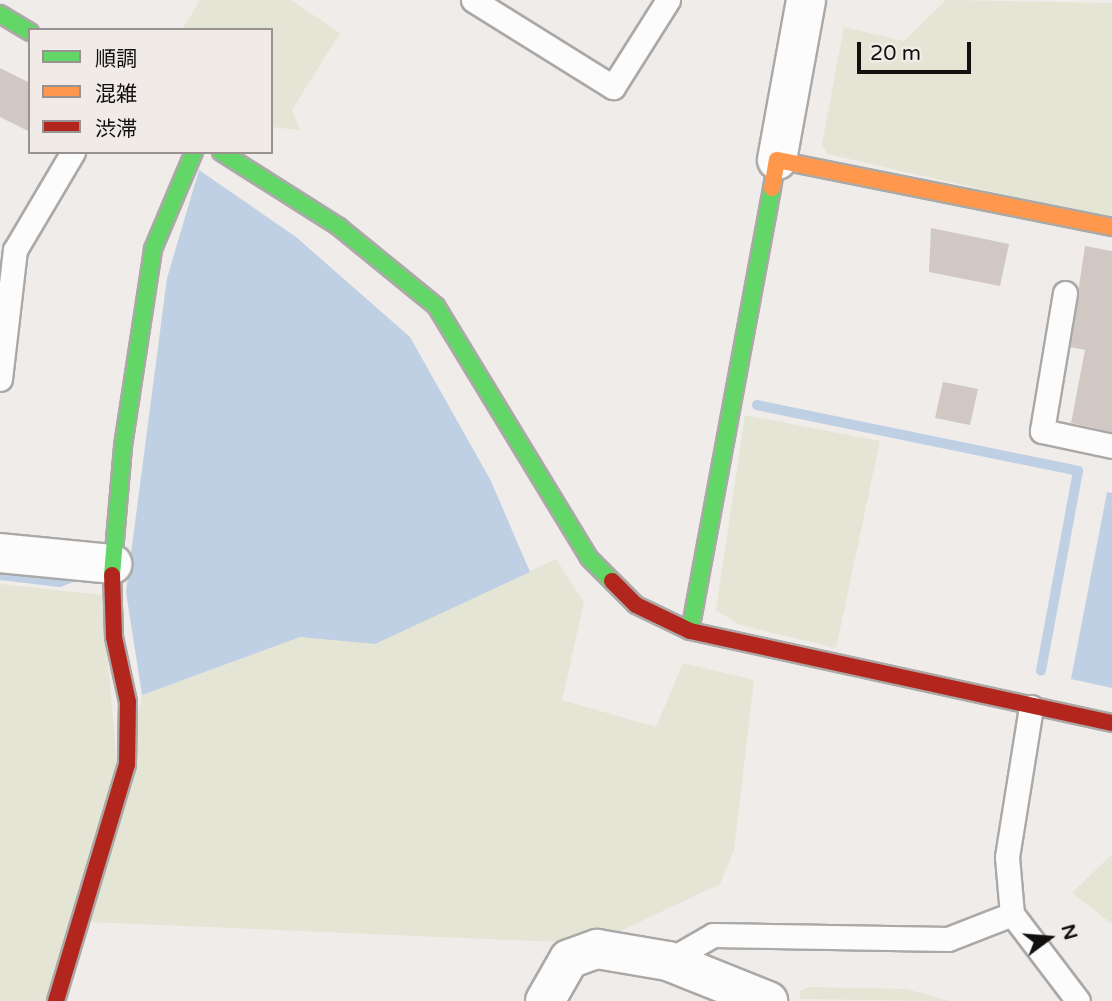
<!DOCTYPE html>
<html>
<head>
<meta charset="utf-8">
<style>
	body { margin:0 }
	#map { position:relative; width:1112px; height:1001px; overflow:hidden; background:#efecea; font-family:"Varela Round","Noto Sans JP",sans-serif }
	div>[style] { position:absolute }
	.green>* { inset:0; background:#e5e5d5 }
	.water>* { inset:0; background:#bfd0e5 }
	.stream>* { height:10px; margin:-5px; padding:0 5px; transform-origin:5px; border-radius:5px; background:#bfd0e5 }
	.building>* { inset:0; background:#d1c8c4 }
	.roads { filter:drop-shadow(2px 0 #aba9a7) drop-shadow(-2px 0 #aba9a7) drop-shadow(0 2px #aba9a7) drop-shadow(0 -2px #aba9a7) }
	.lane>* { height:23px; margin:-11.5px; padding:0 11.5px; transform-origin:11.5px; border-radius:11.5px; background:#fdfcfc }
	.street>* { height:38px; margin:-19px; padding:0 19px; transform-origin:19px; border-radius:19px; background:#fdfcfc }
	.fast>* { height:16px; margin:-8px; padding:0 8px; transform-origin:8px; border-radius:8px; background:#63d668 }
	.slow>* { height:16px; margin:-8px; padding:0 8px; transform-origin:8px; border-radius:8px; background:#ff974d }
	.jam>* { height:16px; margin:-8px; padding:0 8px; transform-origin:8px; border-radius:8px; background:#b3261e }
	span { translate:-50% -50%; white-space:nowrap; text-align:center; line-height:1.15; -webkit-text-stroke:7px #f1ebe8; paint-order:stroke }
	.legend { position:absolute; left:28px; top:28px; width:245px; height:126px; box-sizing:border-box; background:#f1ebe8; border:2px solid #989391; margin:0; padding:9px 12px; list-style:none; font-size:21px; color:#12100f }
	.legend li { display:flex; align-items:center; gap:14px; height:35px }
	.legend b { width:35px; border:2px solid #989391 }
	.north { position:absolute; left:1014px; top:903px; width:70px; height:70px; -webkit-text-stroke:5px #f1ebe8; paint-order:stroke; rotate:74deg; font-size:19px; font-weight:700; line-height:28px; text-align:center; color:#12100f }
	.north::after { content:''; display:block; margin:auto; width:24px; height:32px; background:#12100f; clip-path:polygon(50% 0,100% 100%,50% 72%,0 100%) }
	.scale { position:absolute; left:857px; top:42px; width:114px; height:32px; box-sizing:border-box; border:4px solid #12100f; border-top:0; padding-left:9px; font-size:21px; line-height:24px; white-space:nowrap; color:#12100f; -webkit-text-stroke:5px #f1ebe8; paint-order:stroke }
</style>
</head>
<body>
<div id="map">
	<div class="green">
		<div style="clip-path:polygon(200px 0,291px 0,340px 33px,292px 110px,300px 130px,271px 127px,271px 30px,182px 30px)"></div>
		<div style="clip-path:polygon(946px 0,1112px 3px,1112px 219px,827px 154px,822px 144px,844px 27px,904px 41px)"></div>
		<div style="clip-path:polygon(745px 415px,880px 441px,836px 648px,740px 625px,716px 610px)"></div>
		<div style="clip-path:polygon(556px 559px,584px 602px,562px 700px,656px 727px,683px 663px,754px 680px,734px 850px,720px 884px,616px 933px,558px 942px,90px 922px,142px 695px,300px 637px,375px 643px)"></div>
		<div style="clip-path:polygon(0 584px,102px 595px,117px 762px,46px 1001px,0 1001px)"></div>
		<div style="clip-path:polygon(1112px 854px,1112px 924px,1072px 893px)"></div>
		<div style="clip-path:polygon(809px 987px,906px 989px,949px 1001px,800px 999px,800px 991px)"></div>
	</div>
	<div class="water">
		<div style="clip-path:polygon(199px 170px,296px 237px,410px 337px,491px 481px,530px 572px,375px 644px,300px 637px,142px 695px,126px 592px,167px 278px)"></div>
		<div style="clip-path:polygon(1107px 492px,1112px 493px,1112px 688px,1071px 679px)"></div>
	</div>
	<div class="stream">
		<div style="left:757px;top:405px;width:328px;rotate:11.6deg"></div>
		<div style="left:1078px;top:471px;width:203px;rotate:100.5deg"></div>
		<div style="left:0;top:575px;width:60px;rotate:6.7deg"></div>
		<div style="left:60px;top:582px;width:21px;rotate:-23deg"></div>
	</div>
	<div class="building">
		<div style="clip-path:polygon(0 68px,30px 83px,30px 132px,0 117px)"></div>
		<div style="clip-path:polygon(931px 228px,1009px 244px,1000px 286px,929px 272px)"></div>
		<div style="clip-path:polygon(1085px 246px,1112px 251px,1112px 432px,1071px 423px,1085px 350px,1070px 347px)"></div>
		<div style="clip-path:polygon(943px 382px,978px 389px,970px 425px,935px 418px)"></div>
	</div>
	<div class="roads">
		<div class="lane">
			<div style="left:473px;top:0;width:165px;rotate:31.9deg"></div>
			<div style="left:613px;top:87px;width:103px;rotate:-57.7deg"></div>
			<div style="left:1065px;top:293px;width:140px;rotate:99.5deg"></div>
			<div style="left:1042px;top:431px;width:72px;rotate:12.1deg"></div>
			<div style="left:0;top:379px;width:130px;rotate:-83.4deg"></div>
			<div style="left:15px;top:250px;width:114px;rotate:-59.4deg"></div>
			<div style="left:1031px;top:707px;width:152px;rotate:99.1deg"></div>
			<div style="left:1007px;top:857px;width:57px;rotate:85deg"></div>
			<div style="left:1012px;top:914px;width:109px;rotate:52.8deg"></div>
			<div style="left:668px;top:961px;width:52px;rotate:-30deg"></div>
			<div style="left:713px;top:935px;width:235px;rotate:1deg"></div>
			<div style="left:948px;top:939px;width:69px;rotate:-21.3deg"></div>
		</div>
		<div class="street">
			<div style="left:777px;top:160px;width:163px;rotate:-79.7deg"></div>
			<div style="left:0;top:553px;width:113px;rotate:5.6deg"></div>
			<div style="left:545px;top:1001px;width:48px;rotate:-60.3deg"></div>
			<div style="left:569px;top:959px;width:30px;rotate:-20deg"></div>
			<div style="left:597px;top:949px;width:72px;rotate:9.6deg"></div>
			<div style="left:668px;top:961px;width:108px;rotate:21.8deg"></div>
		</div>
		<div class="fast">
			<div style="left:0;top:14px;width:35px;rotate:31deg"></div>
			<div style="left:221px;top:152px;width:140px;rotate:32.4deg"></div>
			<div style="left:339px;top:227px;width:125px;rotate:39.2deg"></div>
			<div style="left:436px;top:306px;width:295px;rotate:58.7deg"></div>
			<div style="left:589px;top:558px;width:33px;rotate:45deg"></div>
			<div style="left:112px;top:575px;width:129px;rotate:-85.1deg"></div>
			<div style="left:123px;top:446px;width:199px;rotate:-81.3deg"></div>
			<div style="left:153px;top:249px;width:105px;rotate:-67.1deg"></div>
			<div style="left:690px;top:631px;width:451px;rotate:-79.5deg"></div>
		</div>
		<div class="slow">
			<div style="left:772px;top:188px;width:28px;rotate:-80deg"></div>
			<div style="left:777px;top:160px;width:342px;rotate:11.3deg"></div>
		</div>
		<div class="jam">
			<div style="left:612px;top:581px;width:34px;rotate:45deg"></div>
			<div style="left:636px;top:605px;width:60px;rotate:25.7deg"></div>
			<div style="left:690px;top:631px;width:432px;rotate:12.3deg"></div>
			<div style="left:56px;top:1001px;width:247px;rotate:-73.3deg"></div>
			<div style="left:127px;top:764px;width:62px;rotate:-89.1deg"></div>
			<div style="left:128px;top:702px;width:66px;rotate:-102.2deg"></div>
			<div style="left:114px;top:637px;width:62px;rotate:-91.8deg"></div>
		</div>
	</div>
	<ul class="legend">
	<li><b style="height:9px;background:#63d668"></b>順調</li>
	<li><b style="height:9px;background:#ff974d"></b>混雑</li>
	<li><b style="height:9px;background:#b3261e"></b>渋滞</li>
	</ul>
	<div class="north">N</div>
	<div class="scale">20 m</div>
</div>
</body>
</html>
